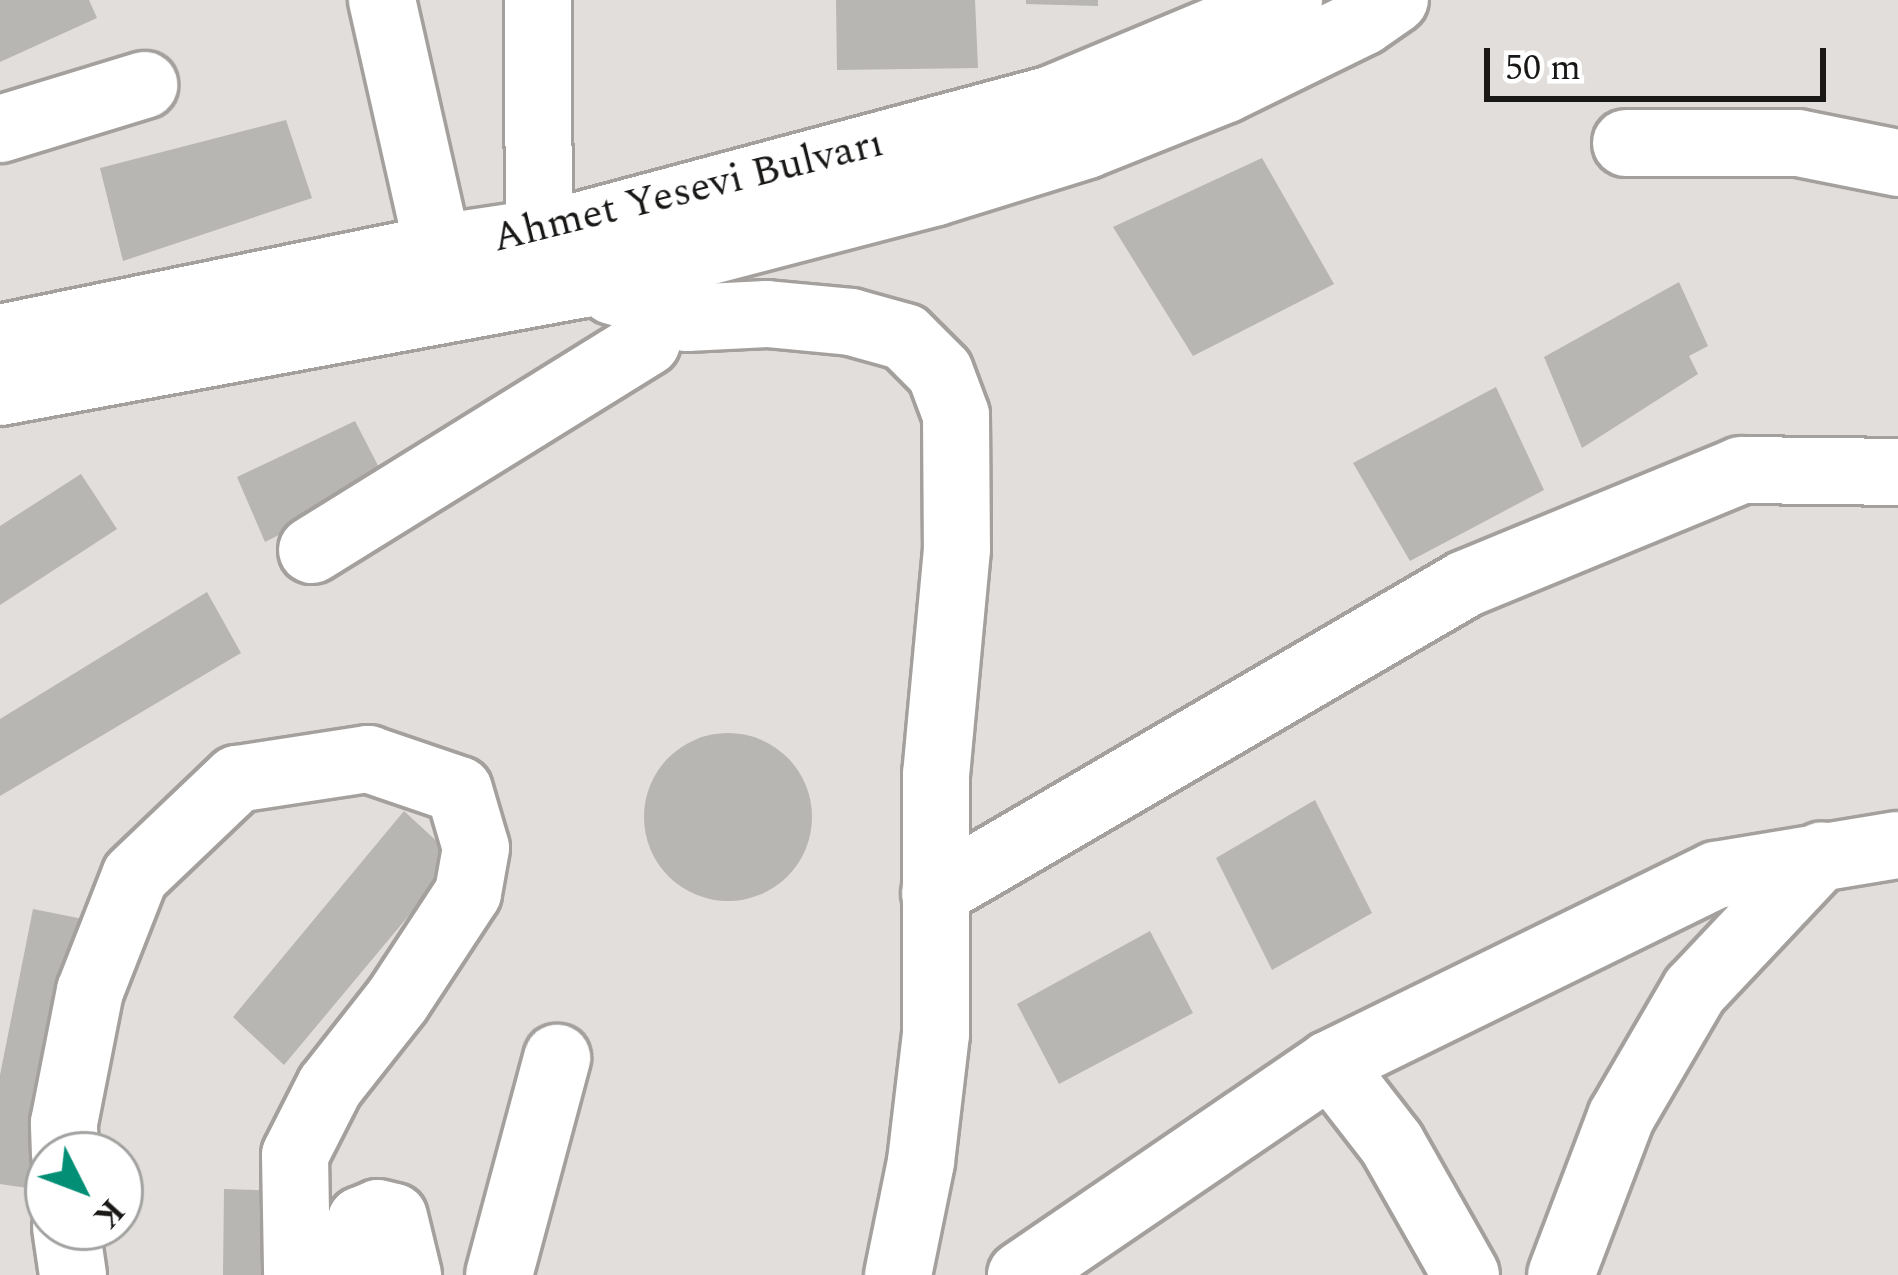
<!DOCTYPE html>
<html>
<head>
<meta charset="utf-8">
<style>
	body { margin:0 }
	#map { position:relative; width:1898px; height:1275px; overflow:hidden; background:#e2dedb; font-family:Spectral,serif }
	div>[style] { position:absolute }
	.building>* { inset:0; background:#b7b6b2 }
	.round { border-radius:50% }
	.roads { filter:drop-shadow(3px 0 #a3a09d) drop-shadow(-3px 0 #a3a09d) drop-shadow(0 3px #a3a09d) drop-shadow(0 -3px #a3a09d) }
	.minor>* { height:66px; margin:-33px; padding:0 33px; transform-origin:33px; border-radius:33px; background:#fff }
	span { translate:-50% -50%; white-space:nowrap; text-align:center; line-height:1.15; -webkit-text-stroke:9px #fff; paint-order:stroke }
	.street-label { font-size:42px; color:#191817 }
	.north { position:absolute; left:24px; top:1131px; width:120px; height:120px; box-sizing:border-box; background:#fff; border:3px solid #a3a3a2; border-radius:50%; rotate:132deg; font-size:33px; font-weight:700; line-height:48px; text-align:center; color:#191817 }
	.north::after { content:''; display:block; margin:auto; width:42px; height:54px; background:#038e76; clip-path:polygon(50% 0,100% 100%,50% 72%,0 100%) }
	.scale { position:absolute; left:1484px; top:48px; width:342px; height:54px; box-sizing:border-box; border:6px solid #191817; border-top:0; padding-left:15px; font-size:36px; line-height:42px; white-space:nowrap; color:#191817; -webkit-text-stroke:9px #fff; paint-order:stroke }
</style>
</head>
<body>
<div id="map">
	<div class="building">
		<div style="clip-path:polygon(0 0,89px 0,97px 18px,0 62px)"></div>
		<div style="clip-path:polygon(836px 0,975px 0,978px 68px,837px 70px)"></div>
		<div style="clip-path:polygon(1026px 0,1098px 0,1098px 6px,1026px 4px)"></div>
		<div style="clip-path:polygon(286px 120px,312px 198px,123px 261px,100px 168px)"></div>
		<div style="clip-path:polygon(1262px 158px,1334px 284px,1193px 356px,1113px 227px)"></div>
		<div style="clip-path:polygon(1679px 282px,1708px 346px,1689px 356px,1698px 374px,1582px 448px,1544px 357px)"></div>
		<div style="clip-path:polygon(1496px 387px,1544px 490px,1410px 561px,1353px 463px)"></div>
		<div style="clip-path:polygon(355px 421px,386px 481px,265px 542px,237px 477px)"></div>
		<div style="clip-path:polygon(81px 474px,117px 529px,0 605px,0 526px)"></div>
		<div style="clip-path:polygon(207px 592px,241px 653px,0 796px,0 719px)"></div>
		<div class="round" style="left:644px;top:733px;width:168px;height:168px"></div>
		<div style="clip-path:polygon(1315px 800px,1372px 913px,1272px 970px,1216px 858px)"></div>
		<div style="clip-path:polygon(404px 811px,456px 859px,284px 1065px,233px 1017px)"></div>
		<div style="clip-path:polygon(33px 909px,98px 922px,48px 1155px,48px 1191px,0 1184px,0 1075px)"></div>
		<div style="clip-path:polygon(1150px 931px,1193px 1013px,1059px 1084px,1017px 1004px)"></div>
		<div style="clip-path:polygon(224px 1189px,288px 1191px,285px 1275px,223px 1275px)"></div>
	</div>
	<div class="roads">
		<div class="minor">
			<div style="left:382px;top:0;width:254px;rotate:77.3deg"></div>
			<div style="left:538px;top:0;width:233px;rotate:89.8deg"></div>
			<div style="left:0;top:129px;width:151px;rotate:-17deg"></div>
			<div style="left:1626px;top:143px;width:172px"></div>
			<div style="left:1798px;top:143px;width:102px;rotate:11.3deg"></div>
			<div style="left:652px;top:302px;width:38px;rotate:25deg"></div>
			<div style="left:687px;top:318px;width:80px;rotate:-2.9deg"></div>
			<div style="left:767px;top:314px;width:84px;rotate:5.4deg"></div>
			<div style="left:851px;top:322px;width:56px;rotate:15.5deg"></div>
			<div style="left:905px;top:337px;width:49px;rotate:45deg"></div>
			<div style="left:940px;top:372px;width:46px;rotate:69.6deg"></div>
			<div style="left:956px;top:415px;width:134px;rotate:89.6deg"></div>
			<div style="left:957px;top:549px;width:226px;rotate:95.3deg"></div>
			<div style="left:936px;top:774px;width:260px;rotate:90deg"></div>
			<div style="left:936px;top:1034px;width:129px;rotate:96.7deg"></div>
			<div style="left:921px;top:1162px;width:115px;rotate:101.5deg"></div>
			<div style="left:0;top:338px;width:447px;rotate:-11.6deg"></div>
			<div style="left:438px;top:248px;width:134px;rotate:-8.6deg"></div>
			<div style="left:571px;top:228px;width:498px;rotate:-15deg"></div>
			<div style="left:1052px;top:99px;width:257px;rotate:-22.7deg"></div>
			<div style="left:0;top:392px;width:594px;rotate:-10.48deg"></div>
			<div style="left:584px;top:284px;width:361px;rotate:-14.6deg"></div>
			<div style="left:933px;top:193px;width:161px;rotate:-17.3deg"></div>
			<div style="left:1087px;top:145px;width:148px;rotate:-21.9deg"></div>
			<div style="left:1224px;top:90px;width:155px;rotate:-26.1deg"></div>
			<div style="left:1363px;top:22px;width:39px;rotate:-35deg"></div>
			<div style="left:312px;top:550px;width:394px;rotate:-31.8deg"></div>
			<div style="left:647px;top:342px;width:40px;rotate:-82.9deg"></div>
			<div style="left:652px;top:302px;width:41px;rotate:-164.6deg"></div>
			<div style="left:935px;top:893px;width:613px;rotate:-30.24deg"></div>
			<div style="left:1465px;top:584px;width:299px;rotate:-22.4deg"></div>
			<div style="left:1741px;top:470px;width:157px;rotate:0.7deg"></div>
			<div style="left:1330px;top:1064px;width:101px;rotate:52.2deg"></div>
			<div style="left:1392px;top:1144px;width:150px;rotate:60.5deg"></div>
			<div style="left:65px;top:1155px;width:32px;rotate:-92deg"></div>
			<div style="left:64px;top:1123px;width:135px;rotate:-78.9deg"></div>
			<div style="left:90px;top:991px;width:123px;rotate:-68.6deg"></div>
			<div style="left:135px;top:876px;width:141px;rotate:-43.6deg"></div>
			<div style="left:237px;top:779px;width:133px;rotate:-8.7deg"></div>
			<div style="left:368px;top:759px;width:96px;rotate:18.8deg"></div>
			<div style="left:459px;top:790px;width:60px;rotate:73.7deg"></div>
			<div style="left:476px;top:848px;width:46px;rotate:100.1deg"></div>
			<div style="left:468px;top:893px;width:129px;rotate:123.3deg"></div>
			<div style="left:397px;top:1001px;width:108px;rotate:128.2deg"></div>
			<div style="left:330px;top:1086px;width:77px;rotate:116.9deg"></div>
			<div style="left:295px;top:1155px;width:120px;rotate:89deg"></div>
			<div style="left:66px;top:1227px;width:49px;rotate:81.7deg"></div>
			<div style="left:346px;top:1275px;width:57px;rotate:-74.7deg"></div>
			<div style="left:361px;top:1220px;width:18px;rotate:-22deg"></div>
			<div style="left:378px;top:1213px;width:16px;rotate:14deg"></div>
			<div style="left:394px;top:1217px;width:60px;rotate:76.4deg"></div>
			<div style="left:499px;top:1275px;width:225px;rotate:-75deg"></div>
			<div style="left:1021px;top:1275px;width:374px;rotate:-34.3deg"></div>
			<div style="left:1330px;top:1064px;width:430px;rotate:-26.1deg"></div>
			<div style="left:1716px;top:875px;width:184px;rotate:-9.4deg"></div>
			<div style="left:1561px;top:1275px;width:169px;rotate:-69.2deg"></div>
			<div style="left:1621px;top:1117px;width:147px;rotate:-59.8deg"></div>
			<div style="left:1695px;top:990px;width:185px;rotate:-46.7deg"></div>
		</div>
	</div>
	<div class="street-label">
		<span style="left:688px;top:191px;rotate:-14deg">Ahmet Yesevi Bulvarı</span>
	</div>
	<div class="north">K</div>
	<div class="scale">50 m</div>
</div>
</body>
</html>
